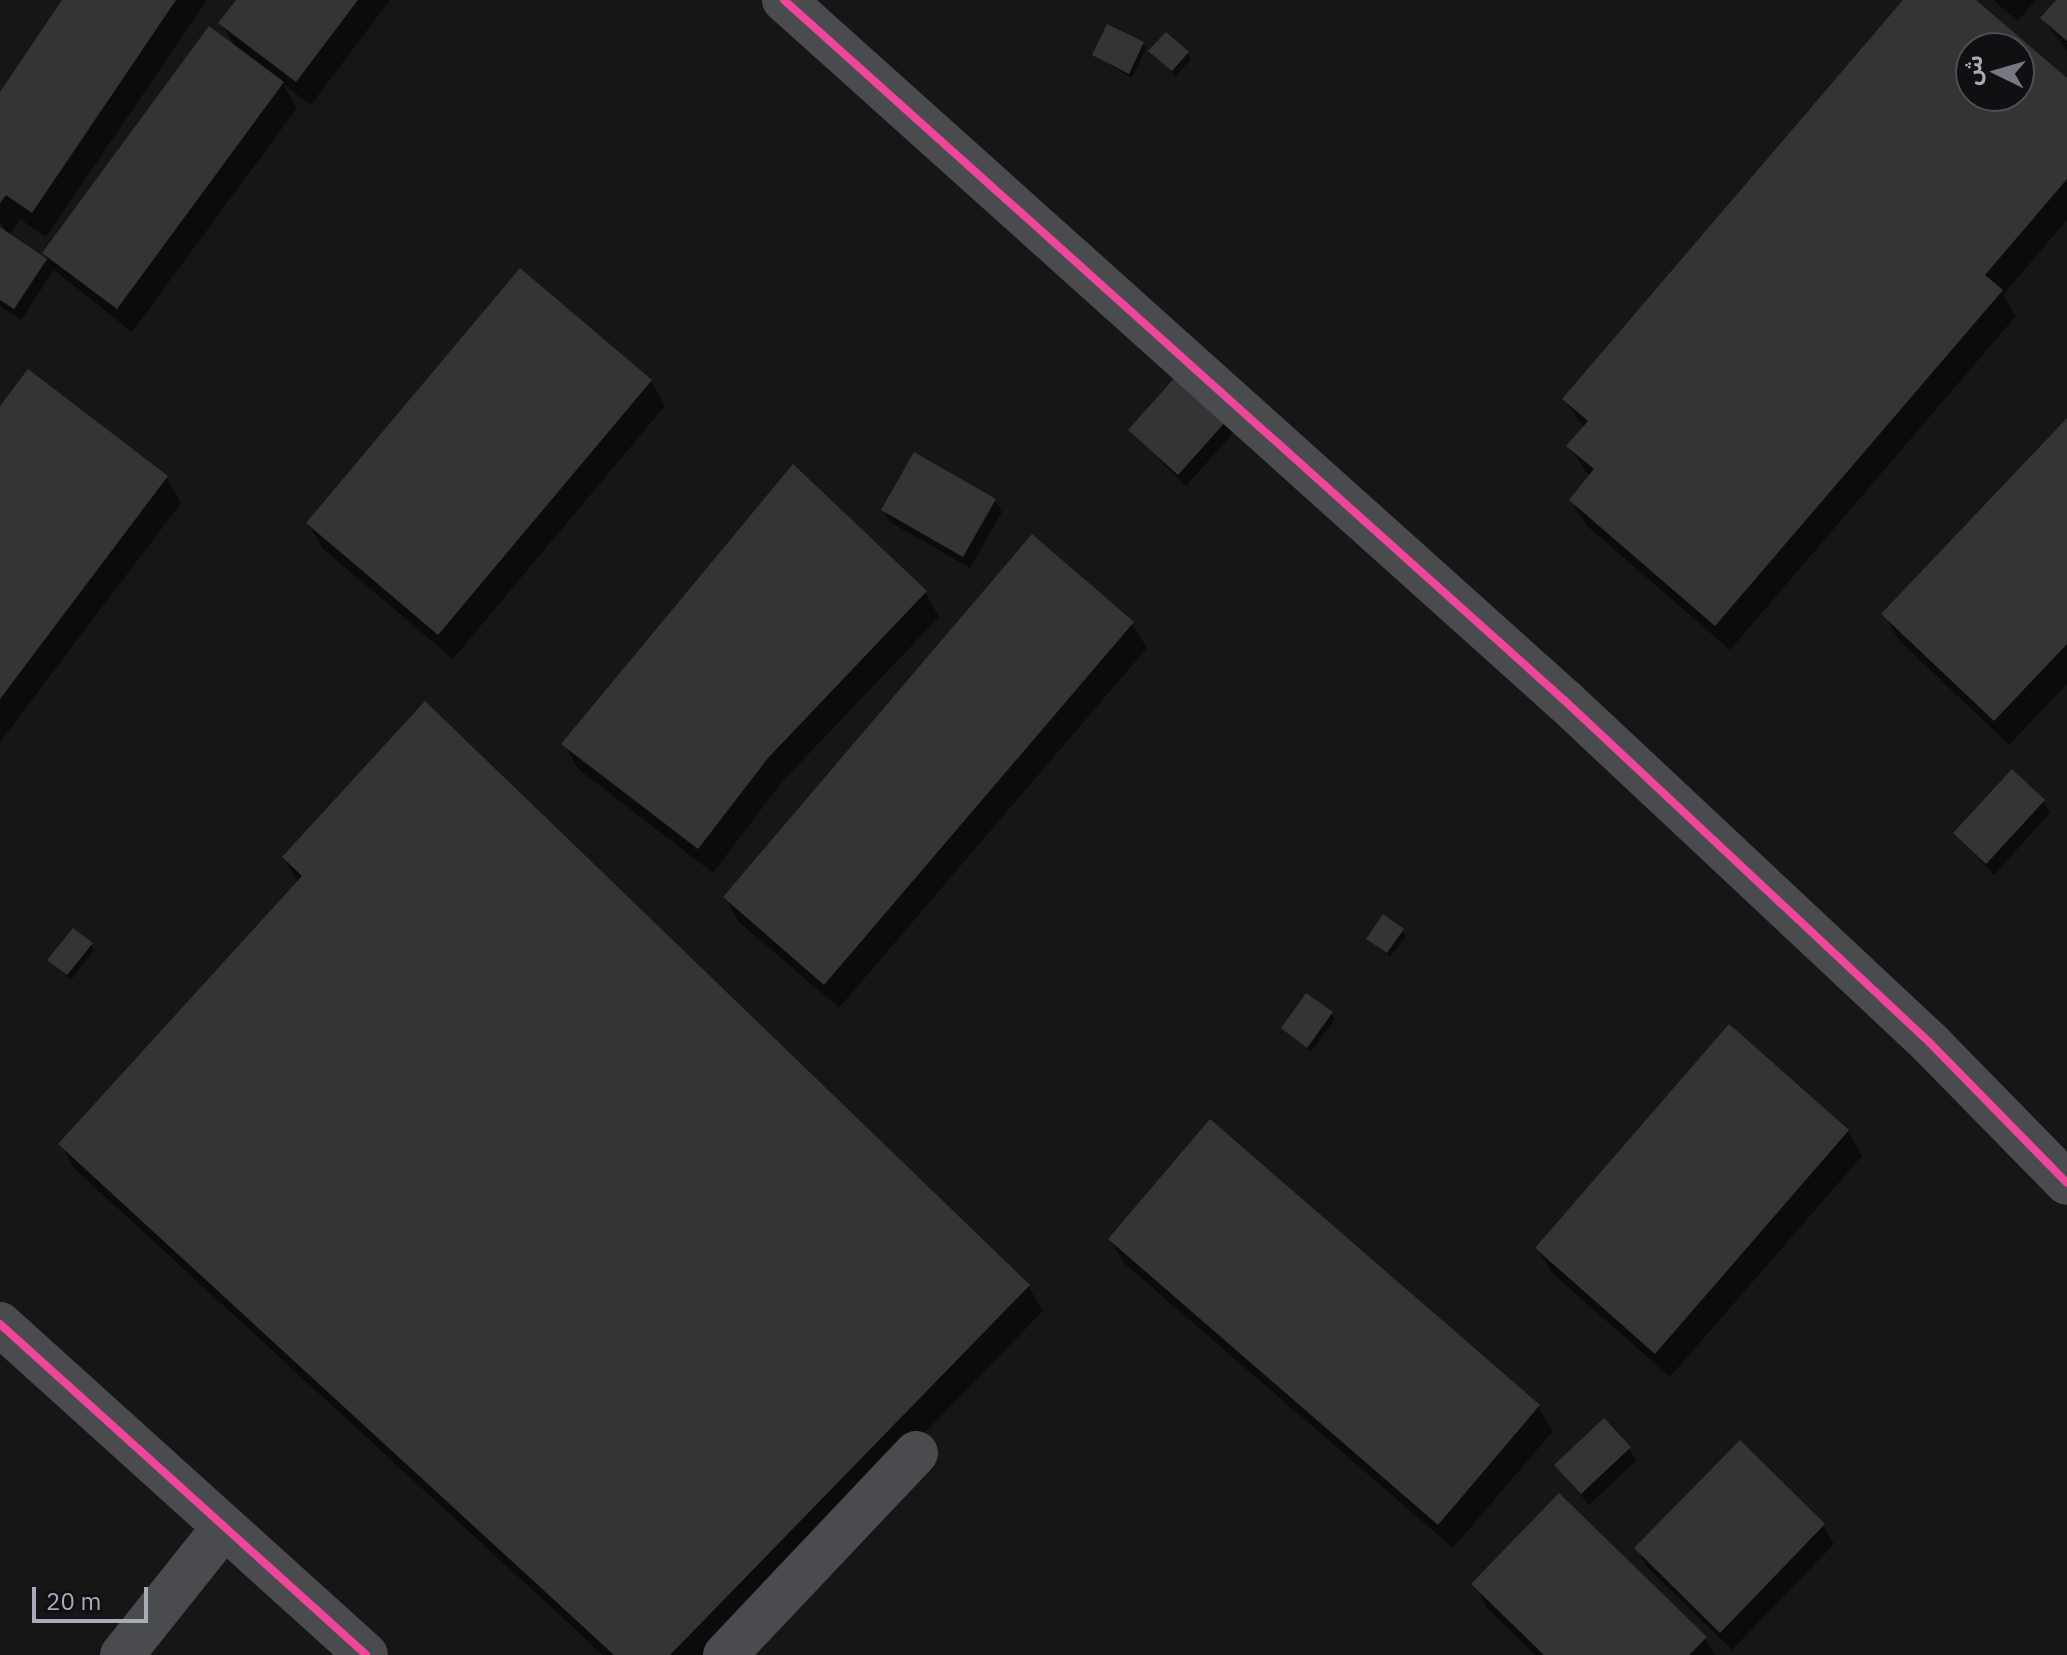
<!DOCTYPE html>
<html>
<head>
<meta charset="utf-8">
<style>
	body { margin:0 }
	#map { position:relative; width:2067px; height:1655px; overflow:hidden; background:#161616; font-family:"IBM Plex Sans","Noto Sans Arabic",sans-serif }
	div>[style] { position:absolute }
	.shadow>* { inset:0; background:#0007 }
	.building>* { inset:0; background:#343435 }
	.minor>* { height:44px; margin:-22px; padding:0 22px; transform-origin:22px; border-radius:22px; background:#4a4b4f }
	.cycleway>* { height:8px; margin:-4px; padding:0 4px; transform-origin:4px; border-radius:4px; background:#ed469a }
	span { translate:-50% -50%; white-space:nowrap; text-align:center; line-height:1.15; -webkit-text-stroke:8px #101012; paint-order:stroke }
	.north { position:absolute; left:1955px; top:32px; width:80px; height:80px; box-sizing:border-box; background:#101012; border:2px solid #4c4e54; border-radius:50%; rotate:275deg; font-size:22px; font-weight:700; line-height:32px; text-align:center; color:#a7acb8 }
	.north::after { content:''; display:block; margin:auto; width:28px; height:36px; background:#74787f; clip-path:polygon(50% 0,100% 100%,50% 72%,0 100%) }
	.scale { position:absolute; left:32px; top:1587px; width:116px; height:36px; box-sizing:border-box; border:4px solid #a7acb8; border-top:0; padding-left:10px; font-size:24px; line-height:28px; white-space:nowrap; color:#a7acb8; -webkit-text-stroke:6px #101012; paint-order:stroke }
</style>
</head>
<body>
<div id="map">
	<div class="shadow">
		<div style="clip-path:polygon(65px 0,207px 0,46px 237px,20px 219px,9px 235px,50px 263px,44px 253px,236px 48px,221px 23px,238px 0,390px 0,311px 105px,283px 84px,297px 108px,132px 332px,54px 270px,21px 320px,0 306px,0 229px,5px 230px,0 221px,0 96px)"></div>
		<div style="clip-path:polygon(evenodd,1906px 0,1973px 0,2067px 81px,2067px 220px,2003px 295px,2016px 316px,1730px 650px,1586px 525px,1571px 500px,1590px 477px,1569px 446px,1584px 428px,1564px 399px,1906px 0,1971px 48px,2019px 48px,2019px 96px,1971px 96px,1971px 48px)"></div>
		<div style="clip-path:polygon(1993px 0,2036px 0,2018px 21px)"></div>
		<div style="clip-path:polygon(2058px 0,2067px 0,2067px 52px,2043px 18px)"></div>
		<div style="clip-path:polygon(1143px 43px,1146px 49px,1132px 78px,1094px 55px)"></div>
		<div style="clip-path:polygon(1151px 51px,1187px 53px,1191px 59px,1176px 76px)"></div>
		<div style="clip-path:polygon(29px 372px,167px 478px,181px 503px,0 742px,0 410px)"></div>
		<div style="clip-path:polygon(1178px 377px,1234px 432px,1186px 486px,1131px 431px)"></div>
		<div style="clip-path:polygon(651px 381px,665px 406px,453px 659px,323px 549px,308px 524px)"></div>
		<div style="clip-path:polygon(2067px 421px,2067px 684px,2009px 745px,1898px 639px,1884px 614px)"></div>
		<div style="clip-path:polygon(995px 500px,1002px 512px,970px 568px,890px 522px,883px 510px)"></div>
		<div style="clip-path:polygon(925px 592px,939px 617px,781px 783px,713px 873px,578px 769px,564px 744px)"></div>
		<div style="clip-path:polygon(1132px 624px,1147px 648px,839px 1008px,739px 922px,725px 897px)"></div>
		<div style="clip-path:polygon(2043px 801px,2050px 813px,1994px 875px,1956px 833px)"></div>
		<div style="clip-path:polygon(284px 858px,1028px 1286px,1043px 1311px,709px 1655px,603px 1655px,75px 1169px,61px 1144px,299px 883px)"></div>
		<div style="clip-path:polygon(1402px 930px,1406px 936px,1390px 957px,1368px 939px)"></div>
		<div style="clip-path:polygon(91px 944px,94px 950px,71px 980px,50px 960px)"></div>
		<div style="clip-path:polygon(1332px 1014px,1335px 1019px,1311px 1052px,1284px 1028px)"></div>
		<div style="clip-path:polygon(1848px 1131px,1862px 1156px,1670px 1377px,1552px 1273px,1537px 1248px)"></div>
		<div style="clip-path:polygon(1110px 1239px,1538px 1407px,1553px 1431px,1453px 1548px,1125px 1264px)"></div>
		<div style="clip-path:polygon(1629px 1448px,1636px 1461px,1589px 1505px,1556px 1465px)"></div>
		<div style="clip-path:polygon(1823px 1525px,1834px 1544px,1732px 1650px,1647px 1567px,1637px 1549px)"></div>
		<div style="clip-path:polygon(1474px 1585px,1705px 1638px,1715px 1655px,1535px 1655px,1488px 1609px)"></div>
	</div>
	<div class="building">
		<div style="clip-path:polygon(62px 0,176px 0,32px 213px,6px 195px,0 203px,0 92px)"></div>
		<div style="clip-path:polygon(236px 0,358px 0,296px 82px,218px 23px)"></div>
		<div style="clip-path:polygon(evenodd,1903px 0,1976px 0,2067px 78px,2067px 179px,1985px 275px,2003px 290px,1715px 626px,1569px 500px,1594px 469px,1566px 446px,1588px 421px,1562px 399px,1903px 0,1971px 48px,2019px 48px,2019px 96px,1971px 96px,1971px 48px)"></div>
		<div style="clip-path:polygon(2056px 0,2067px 0,2067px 41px,2040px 18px)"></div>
		<div style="clip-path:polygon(1107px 24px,1144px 42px,1129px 74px,1092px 55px)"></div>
		<div style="clip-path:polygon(209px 26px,284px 82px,117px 309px,42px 253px)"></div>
		<div style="clip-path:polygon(1166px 32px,1189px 52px,1172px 71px,1148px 51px)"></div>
		<div style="clip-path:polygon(0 227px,47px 259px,14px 309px,0 300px)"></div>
		<div style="clip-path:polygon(520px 268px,652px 380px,438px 635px,306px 523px)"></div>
		<div style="clip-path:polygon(28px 369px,168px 476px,0 699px,0 406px)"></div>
		<div style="clip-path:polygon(1178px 374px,1228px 419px,1178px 475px,1128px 430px)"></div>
		<div style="clip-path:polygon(2067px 418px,2067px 644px,1994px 721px,1881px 614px)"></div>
		<div style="clip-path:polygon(914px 452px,996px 499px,963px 557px,881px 510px)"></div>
		<div style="clip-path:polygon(793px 464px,927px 591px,768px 758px,698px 849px,561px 744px)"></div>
		<div style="clip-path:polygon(1032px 534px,1134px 622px,824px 985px,723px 897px)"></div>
		<div style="clip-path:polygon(425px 701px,1030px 1285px,670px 1655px,614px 1655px,58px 1144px,302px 876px,282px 857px)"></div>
		<div style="clip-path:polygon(2012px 769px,2045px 800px,1986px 864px,1953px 833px)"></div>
		<div style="clip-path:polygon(1383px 914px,1404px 929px,1387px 953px,1366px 939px)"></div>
		<div style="clip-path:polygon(73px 928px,93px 943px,67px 975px,47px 960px)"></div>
		<div style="clip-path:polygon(1306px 993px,1333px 1012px,1307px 1048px,1281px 1028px)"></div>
		<div style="clip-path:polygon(1729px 1024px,1849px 1130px,1655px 1354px,1535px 1248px)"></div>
		<div style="clip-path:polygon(1210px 1119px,1540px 1405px,1438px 1525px,1108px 1239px)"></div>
		<div style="clip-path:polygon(1604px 1418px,1631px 1447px,1581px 1494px,1554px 1465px)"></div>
		<div style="clip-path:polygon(1740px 1440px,1825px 1524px,1720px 1633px,1634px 1548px)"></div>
		<div style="clip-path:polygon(1559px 1493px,1707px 1637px,1689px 1655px,1544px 1655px,1471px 1584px)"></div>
	</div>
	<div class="minor">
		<div style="left:784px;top:0;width:1048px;rotate:41.91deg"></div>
		<div style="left:1564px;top:700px;width:500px;rotate:43.14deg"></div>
		<div style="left:1929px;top:1042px;width:197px;rotate:45.6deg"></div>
		<div style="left:0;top:1324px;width:493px;rotate:42.1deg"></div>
		<div style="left:122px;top:1655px;width:164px;rotate:-51.4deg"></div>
		<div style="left:725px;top:1655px;width:278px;rotate:-46.6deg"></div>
	</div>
	<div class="cycleway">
		<div style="left:784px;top:0;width:1048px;rotate:41.91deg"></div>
		<div style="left:1564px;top:700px;width:500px;rotate:43.14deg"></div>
		<div style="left:1929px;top:1042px;width:197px;rotate:45.6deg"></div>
		<div style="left:0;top:1324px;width:493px;rotate:42.1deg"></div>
	</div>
	<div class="north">ش</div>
	<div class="scale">20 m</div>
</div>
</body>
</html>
